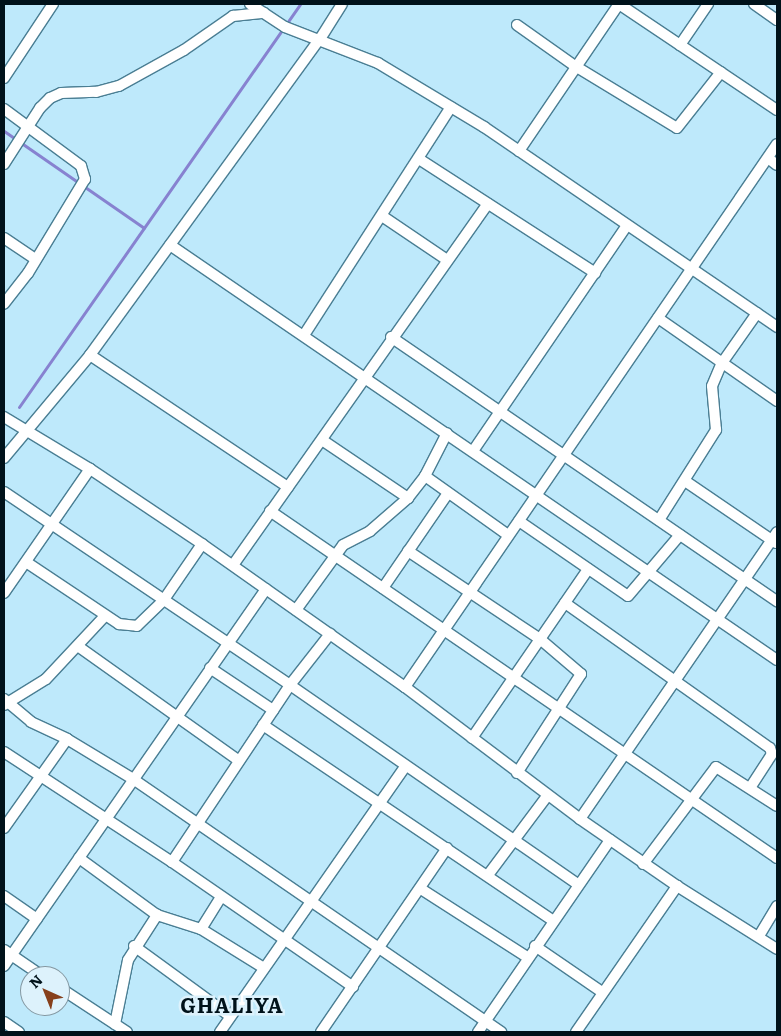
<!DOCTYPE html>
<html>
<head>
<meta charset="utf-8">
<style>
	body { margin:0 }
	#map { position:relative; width:781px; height:1036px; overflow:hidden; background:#bee9fb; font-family:Literata,serif }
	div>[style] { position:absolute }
	.stream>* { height:3px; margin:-1.5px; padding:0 1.5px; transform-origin:1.5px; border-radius:1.5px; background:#8782d0 }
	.roads { filter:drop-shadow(1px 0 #4a7e93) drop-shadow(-1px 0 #4a7e93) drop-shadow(0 1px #4a7e93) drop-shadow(0 -1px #4a7e93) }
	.minor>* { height:10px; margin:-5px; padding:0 5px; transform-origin:5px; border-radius:5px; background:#fff }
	span { translate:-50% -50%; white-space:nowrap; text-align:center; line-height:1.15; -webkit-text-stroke:5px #ddf2fc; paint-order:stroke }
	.district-label { font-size:20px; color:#00121a; font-weight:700; letter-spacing:1px }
	.frame { position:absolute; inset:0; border:5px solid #00121a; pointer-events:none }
	.north { position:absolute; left:20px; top:966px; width:50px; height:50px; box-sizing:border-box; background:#ddf2fc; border:1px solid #8598a2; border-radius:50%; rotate:316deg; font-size:14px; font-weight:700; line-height:20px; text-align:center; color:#00121a }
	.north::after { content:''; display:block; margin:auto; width:18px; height:22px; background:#86401c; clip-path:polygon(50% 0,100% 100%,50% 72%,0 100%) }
</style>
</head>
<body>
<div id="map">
	<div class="stream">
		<div style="left:4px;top:131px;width:170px;rotate:34.7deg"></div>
		<div style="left:19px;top:407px;width:491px;rotate:-55.1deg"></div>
	</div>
	<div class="roads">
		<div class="minor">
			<div style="left:250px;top:4px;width:42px;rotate:33.3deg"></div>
			<div style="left:285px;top:27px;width:100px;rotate:21.2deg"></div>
			<div style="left:378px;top:63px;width:124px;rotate:31.1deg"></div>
			<div style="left:484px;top:127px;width:355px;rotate:34.3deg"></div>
			<div style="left:619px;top:4px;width:190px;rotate:33.9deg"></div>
			<div style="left:754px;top:4px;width:28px;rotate:35deg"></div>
			<div style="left:517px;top:25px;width:71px;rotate:35.3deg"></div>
			<div style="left:575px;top:66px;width:119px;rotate:31.3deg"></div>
			<div style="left:677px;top:128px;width:71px;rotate:-51.8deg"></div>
			<div style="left:680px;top:45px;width:50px;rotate:-55.7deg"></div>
			<div style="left:4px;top:78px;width:89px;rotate:-56.5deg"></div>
			<div style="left:4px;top:109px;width:96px;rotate:36.5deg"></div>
			<div style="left:81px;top:166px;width:14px;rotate:73deg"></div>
			<div style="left:85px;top:179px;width:110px;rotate:121.2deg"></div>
			<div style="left:28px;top:273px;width:39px;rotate:128deg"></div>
			<div style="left:519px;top:151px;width:178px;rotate:-55.8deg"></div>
			<div style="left:768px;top:158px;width:11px;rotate:38deg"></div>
			<div style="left:419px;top:159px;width:210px;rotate:32.9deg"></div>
			<div style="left:4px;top:164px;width:67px;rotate:-57.3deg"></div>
			<div style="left:40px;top:108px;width:14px;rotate:-45deg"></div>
			<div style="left:50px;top:98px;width:12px;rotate:-24deg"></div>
			<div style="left:61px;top:93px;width:35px;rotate:-2deg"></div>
			<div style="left:96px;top:92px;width:24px;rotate:-15deg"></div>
			<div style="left:119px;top:86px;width:74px;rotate:-29deg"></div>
			<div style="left:184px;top:50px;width:60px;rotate:-34.8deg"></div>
			<div style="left:233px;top:16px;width:31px;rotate:-6deg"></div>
			<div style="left:382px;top:216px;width:78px;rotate:34.1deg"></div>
			<div style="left:4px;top:238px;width:37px;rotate:34deg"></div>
			<div style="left:170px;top:245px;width:735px;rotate:34.36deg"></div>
			<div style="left:658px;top:318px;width:145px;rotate:34.9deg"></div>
			<div style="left:304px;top:335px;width:271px;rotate:-57.2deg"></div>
			<div style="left:391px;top:337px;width:468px;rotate:34.4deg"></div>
			<div style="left:90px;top:355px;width:238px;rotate:33.7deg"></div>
			<div style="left:4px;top:417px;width:100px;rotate:31.2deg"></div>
			<div style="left:90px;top:469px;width:135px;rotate:33.8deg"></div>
			<div style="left:202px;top:544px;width:248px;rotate:35.2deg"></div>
			<div style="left:405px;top:687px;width:219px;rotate:37deg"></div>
			<div style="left:580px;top:819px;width:118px;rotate:34.6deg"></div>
			<div style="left:677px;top:886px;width:118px;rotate:32.2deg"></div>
			<div style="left:322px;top:440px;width:104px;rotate:34deg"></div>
			<div style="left:473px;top:451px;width:273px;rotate:-55.7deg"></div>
			<div style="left:4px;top:458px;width:134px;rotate:-50.1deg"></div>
			<div style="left:90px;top:355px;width:391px;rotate:-54deg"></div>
			<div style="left:320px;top:39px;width:41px;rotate:-57.8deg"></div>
			<div style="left:425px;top:476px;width:102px;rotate:35.4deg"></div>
			<div style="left:685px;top:481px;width:110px;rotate:34.3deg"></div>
			<div style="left:4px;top:492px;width:345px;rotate:34deg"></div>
			<div style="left:290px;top:685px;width:349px;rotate:34.7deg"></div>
			<div style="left:270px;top:511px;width:614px;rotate:34.39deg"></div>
			<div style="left:659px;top:520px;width:107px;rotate:-57.7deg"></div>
			<div style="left:716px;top:430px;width:44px;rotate:-95.2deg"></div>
			<div style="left:712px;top:386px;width:25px;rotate:-67deg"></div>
			<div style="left:722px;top:363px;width:61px;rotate:-55deg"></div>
			<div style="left:519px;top:521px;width:132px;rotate:34.5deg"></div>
			<div style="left:628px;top:596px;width:80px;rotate:-49.6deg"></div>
			<div style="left:408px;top:551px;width:159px;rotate:33.7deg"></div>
			<div style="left:540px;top:639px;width:54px;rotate:40.5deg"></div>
			<div style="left:581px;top:674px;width:118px;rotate:122.9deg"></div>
			<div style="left:26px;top:562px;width:112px;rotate:33.7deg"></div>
			<div style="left:119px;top:624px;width:18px;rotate:6deg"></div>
			<div style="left:137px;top:626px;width:36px;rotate:-44deg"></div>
			<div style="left:163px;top:601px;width:69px;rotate:-55.6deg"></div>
			<div style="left:233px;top:565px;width:442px;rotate:-54.8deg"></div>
			<div style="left:383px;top:588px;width:115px;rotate:-55.6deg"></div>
			<div style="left:4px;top:593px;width:151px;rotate:-55.3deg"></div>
			<div style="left:565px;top:603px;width:251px;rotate:35.3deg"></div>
			<div style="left:770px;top:748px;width:6px;rotate:72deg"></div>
			<div style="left:772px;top:754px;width:40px;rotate:122.9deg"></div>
			<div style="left:296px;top:610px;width:80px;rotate:-54.1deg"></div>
			<div style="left:343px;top:545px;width:30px;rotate:-27deg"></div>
			<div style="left:370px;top:531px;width:50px;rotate:-41deg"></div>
			<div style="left:408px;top:498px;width:28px;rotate:-52deg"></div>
			<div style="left:425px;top:476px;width:48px;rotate:-62.9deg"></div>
			<div style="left:79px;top:647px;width:195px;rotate:35.4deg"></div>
			<div style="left:210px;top:668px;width:76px;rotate:33.7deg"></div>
			<div style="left:405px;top:687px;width:658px;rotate:-55.59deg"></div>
			<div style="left:4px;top:699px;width:35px;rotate:40deg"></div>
			<div style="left:31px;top:722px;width:40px;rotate:25deg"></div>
			<div style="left:67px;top:739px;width:77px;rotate:31.2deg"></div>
			<div style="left:133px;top:779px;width:447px;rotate:34.5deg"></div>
			<div style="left:4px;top:705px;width:49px;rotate:-31.8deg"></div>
			<div style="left:46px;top:679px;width:86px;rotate:-46.9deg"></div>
			<div style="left:263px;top:725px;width:349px;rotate:34deg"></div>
			<div style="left:472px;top:738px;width:205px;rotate:-55.5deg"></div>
			<div style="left:4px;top:752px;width:201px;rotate:33.2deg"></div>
			<div style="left:172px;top:862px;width:220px;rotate:34.6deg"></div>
			<div style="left:580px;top:819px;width:348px;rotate:-55.5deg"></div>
			<div style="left:4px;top:828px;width:109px;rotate:-54.7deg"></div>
			<div style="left:79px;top:858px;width:97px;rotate:36.2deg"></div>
			<div style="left:157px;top:915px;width:46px;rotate:17.7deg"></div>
			<div style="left:201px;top:929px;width:74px;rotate:31.8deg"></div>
			<div style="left:172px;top:862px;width:213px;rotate:-56.3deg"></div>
			<div style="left:290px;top:685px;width:65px;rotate:-51.9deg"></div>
			<div style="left:643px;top:864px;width:121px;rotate:-53deg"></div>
			<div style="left:716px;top:767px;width:72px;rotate:32.6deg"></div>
			<div style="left:488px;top:875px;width:99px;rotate:-53.2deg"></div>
			<div style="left:421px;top:889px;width:126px;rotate:32.7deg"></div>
			<div style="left:4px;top:896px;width:40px;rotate:34.9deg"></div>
			<div style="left:201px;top:929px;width:36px;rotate:-58deg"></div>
			<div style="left:759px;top:936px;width:35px;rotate:-59deg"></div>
			<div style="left:134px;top:946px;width:119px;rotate:36.1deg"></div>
			<div style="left:535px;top:946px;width:81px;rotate:34.5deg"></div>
			<div style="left:4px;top:950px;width:46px;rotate:34.4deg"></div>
			<div style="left:4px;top:966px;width:459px;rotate:-55.2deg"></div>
			<div style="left:60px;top:988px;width:80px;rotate:33.3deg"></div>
			<div style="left:4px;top:1022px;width:18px;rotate:34deg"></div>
			<div style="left:115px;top:1024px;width:65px;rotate:-78.5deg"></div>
			<div style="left:128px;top:960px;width:54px;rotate:-57.2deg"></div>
			<div style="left:220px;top:1032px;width:323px;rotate:-55.1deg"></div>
			<div style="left:321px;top:1032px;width:223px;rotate:-55.6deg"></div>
			<div style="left:478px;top:1032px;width:233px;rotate:-55.5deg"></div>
			<div style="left:576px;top:1032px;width:178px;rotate:-55.3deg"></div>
		</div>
	</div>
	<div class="district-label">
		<span style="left:232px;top:1004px">GHALIYA</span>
	</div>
	<div class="frame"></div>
	<div class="north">N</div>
</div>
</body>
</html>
